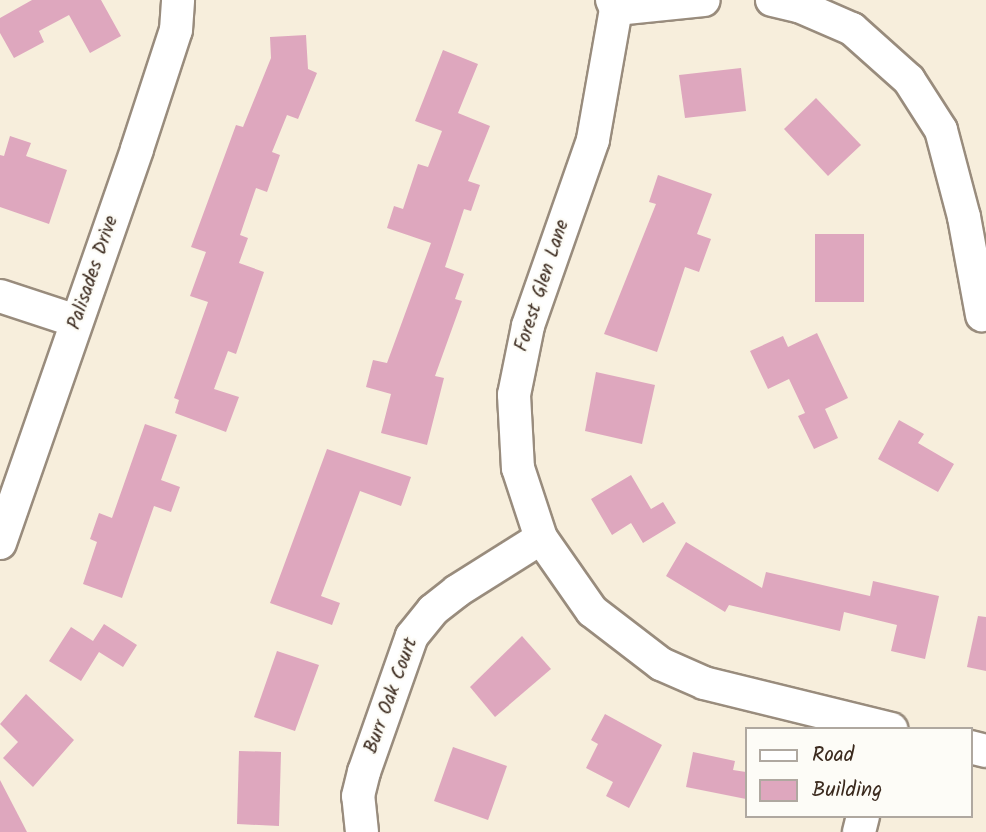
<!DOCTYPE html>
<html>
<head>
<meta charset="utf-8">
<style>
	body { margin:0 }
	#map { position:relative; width:986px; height:832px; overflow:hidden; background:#f7eedc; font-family:Kalam,sans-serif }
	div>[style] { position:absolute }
	.building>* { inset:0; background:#dea7be }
	.roads { filter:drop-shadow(2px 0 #998c7d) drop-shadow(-2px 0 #998c7d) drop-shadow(0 2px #998c7d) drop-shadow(0 -2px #998c7d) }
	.minor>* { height:32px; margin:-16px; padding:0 16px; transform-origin:16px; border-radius:16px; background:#fff }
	span { translate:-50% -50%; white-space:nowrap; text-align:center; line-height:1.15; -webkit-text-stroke:5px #fdfcf7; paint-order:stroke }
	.street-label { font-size:19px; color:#3b2a1e }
	.legend { position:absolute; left:745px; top:727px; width:228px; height:91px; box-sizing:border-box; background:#fdfcf7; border:2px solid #afa8a0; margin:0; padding:9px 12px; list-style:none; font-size:21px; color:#3b2a1e }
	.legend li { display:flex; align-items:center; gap:14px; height:35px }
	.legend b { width:35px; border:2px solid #afa8a0 }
</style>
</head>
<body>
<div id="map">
	<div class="building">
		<div style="clip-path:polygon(32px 0,101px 0,121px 36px,90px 53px,69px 15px,39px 31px,44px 42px,14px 58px,0 33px,0 18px)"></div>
		<div style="clip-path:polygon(306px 35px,308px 69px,317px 73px,298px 119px,287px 115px,272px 152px,280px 155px,267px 192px,256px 188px,240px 235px,248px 238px,239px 263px,264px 272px,236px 354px,228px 351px,214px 389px,239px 397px,226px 432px,175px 413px,179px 400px,174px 398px,208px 302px,190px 296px,206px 252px,191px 247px,236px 125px,243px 127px,271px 58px,270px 37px)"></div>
		<div style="clip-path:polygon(443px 50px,478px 64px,458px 113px,490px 126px,468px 181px,480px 185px,471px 211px,464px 209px,445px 267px,464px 274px,455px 299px,462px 301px,435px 376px,444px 378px,427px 445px,381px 433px,391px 394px,366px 387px,373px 360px,387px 363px,431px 243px,387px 228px,394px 206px,403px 209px,418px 164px,428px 167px,442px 131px,415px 121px)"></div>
		<div style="clip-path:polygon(741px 68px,746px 111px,685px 118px,679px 75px)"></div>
		<div style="clip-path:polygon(816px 98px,861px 145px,828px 176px,784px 129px)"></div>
		<div style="clip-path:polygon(10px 136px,31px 143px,26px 156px,67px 170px,49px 224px,0 207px,0 155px,4px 156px)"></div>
		<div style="clip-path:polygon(658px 175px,712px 194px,697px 234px,711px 239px,699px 272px,685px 267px,657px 352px,604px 334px,656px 204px,649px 202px)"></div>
		<div style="clip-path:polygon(815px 234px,864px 234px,864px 302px,815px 302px)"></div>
		<div style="clip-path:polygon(817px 333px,848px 398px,825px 409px,838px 438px,814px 449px,798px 416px,805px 413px,789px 379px,768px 389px,750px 351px,783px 336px,788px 347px)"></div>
		<div style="clip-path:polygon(596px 372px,655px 385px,642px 444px,585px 431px)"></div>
		<div style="clip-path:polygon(899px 420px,924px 434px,918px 443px,954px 464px,938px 492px,878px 459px)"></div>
		<div style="clip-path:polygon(145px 424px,177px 435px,161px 480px,180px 487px,171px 512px,154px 506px,122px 598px,83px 584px,97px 542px,90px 539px,99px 513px,112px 518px)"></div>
		<div style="clip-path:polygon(327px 449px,411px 477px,401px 506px,360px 491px,321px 596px,340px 603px,332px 625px,270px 603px)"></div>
		<div style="clip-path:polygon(631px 475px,651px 509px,663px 502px,676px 523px,643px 543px,631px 523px,612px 535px,591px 499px)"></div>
		<div style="clip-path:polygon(686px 542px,762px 588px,766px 572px,870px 596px,873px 581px,939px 596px,925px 659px,891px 651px,897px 625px,844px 612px,840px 631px,729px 605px,725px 612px,666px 576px)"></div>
		<div style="clip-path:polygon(978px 616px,986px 617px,986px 671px,967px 667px)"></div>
		<div style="clip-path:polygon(104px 624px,137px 645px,123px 667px,99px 652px,81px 681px,49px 661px,71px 627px,93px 641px)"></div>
		<div style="clip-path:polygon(522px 636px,551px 669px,495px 717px,470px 687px)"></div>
		<div style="clip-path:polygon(277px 651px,319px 665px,295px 731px,254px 717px)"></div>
		<div style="clip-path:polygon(26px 694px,74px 740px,33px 787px,3px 758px,18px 742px,0 724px)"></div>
		<div style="clip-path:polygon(605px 714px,662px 745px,629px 808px,606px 796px,613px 782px,586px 768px,598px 744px,591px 740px)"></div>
		<div style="clip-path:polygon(453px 747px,507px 766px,488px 820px,434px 801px)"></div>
		<div style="clip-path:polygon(239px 751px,281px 752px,279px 826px,237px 824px)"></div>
		<div style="clip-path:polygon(693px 752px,735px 761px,733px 770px,746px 772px,746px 799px,686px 787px)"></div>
		<div style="clip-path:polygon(0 780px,27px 832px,0 832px)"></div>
	</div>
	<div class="roads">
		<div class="minor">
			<div style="left:612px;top:0;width:10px;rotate:66deg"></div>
			<div style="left:616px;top:9px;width:133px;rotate:100deg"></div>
			<div style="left:593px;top:140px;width:197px;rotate:109.3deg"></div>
			<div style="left:528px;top:326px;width:70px;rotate:101.5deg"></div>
			<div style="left:514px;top:395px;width:73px;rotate:86.9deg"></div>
			<div style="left:518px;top:468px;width:74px;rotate:71.8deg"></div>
			<div style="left:541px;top:538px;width:89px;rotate:55.1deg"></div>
			<div style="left:592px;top:611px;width:87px;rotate:37.5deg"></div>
			<div style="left:661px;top:664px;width:47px;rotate:23.8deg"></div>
			<div style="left:704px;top:683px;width:193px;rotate:13.8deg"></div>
			<div style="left:772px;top:0;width:28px;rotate:13deg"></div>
			<div style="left:799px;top:6px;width:58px;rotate:23.5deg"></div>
			<div style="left:852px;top:29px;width:76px;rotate:41.8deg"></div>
			<div style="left:909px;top:80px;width:59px;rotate:57.4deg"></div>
			<div style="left:941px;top:130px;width:90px;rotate:75.2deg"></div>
			<div style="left:964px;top:217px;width:100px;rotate:79.6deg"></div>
			<div style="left:616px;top:9px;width:88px;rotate:-5.8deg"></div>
			<div style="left:0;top:296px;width:80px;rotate:18.2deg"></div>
			<div style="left:0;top:543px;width:417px;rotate:-70.8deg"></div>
			<div style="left:137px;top:149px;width:125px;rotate:-71.9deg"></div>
			<div style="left:176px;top:30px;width:30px;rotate:-86deg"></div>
			<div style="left:970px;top:747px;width:16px;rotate:14deg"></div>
			<div style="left:362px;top:832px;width:36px;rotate:-96deg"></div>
			<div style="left:358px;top:796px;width:25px;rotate:-76deg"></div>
			<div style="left:364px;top:772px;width:144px;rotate:-70.6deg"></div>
			<div style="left:412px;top:636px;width:33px;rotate:-51deg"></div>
			<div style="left:433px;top:610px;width:31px;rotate:-38deg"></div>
			<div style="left:457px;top:591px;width:99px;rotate:-32.2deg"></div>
			<div style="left:859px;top:832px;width:16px;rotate:-76deg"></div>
		</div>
	</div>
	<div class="street-label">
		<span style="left:94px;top:273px;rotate:-71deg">Palisades Drive</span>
		<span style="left:543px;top:286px;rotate:-72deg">Forest Glen Lane</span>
		<span style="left:392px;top:696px;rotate:-70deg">Burr Oak Court</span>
	</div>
	<ul class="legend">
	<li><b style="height:9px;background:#fff"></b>Road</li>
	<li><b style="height:19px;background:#dea7be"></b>Building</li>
	</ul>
</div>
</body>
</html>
